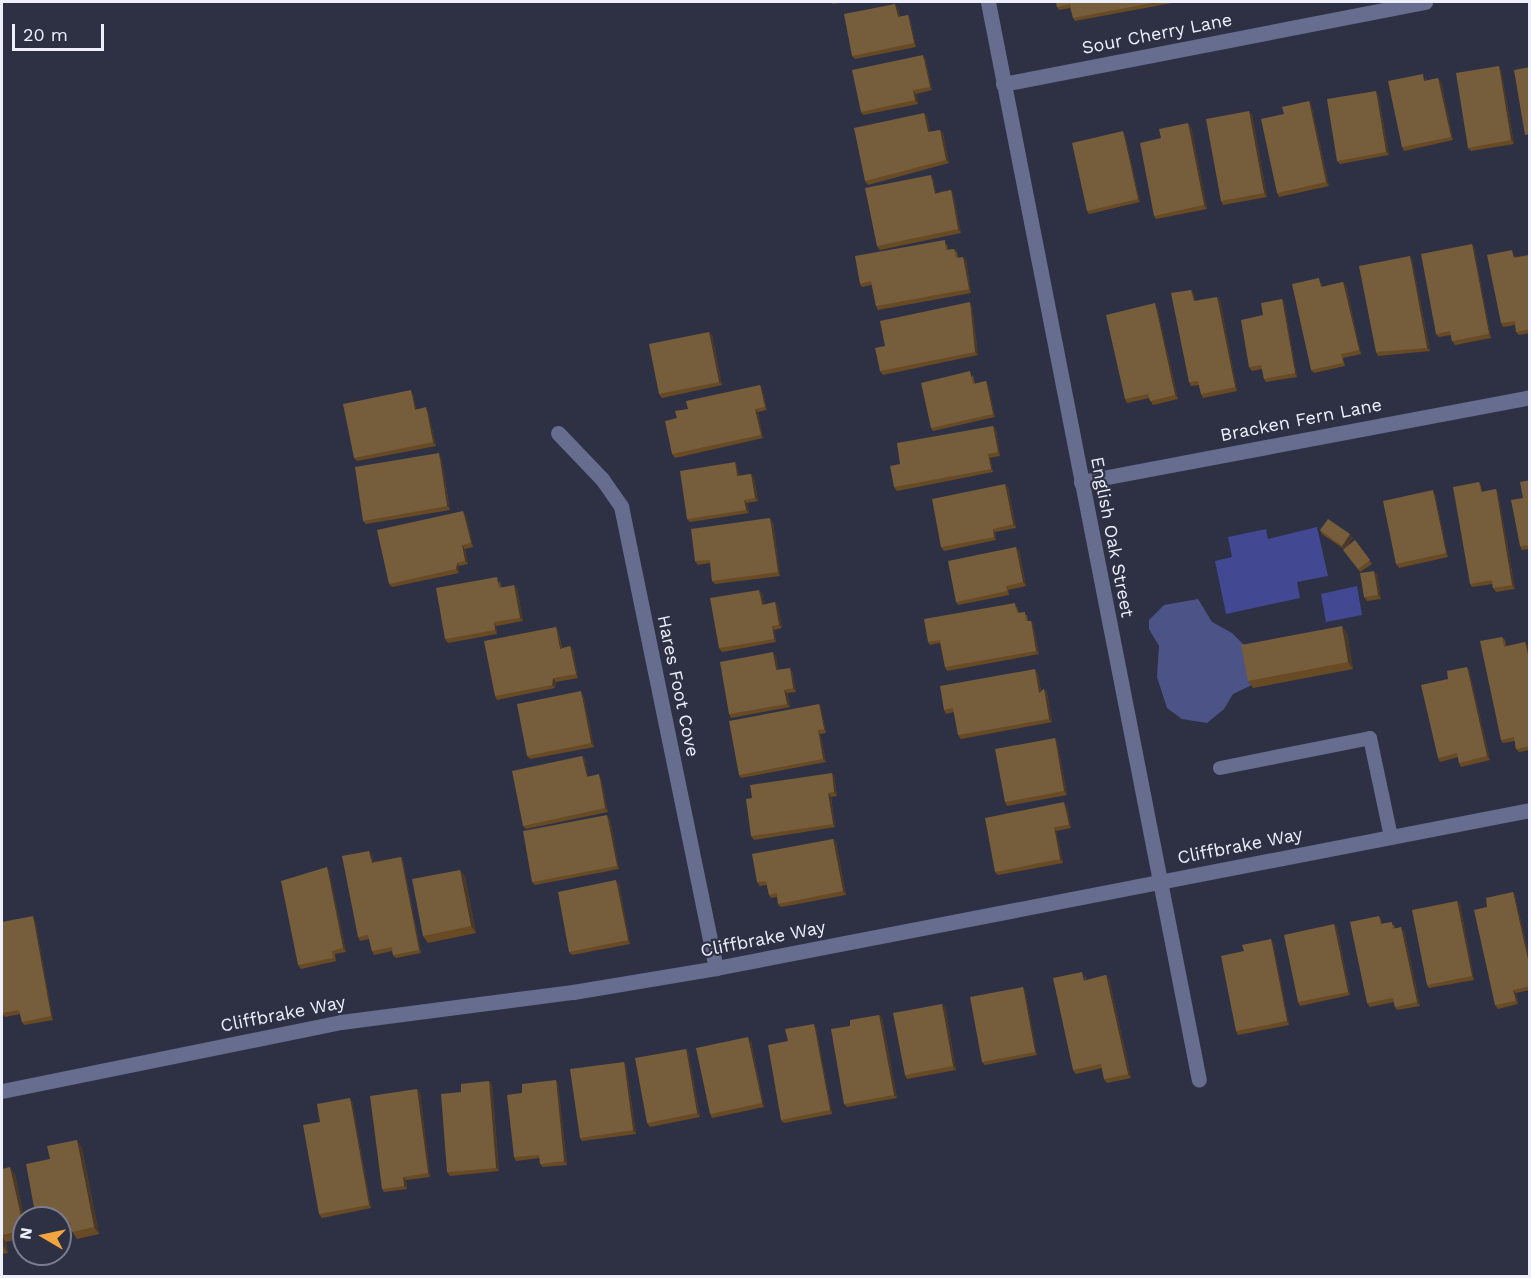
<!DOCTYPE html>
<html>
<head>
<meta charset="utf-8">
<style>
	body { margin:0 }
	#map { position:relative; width:1531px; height:1278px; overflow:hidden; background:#2e3144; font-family:"Work Sans",sans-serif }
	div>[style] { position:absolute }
	.green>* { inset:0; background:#4c5487 }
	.water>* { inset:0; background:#424992 }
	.service>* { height:14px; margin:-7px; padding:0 7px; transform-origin:7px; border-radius:7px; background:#676d8f }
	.minor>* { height:15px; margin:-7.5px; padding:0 7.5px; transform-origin:7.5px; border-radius:7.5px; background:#676d8f }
	.wall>* { inset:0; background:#684b25 }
	.shaded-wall>* { inset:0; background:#4b3928 }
	.building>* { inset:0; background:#765d3c }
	span { translate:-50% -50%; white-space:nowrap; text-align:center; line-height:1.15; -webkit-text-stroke:4.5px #2e3144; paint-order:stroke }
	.street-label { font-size:18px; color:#edf0fc }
	.frame { position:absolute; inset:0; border:3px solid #edf0fc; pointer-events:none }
	.north { position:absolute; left:12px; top:1206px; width:60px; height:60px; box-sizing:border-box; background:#2e3144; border:2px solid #7a7d8e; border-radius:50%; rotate:279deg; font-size:16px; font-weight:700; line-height:24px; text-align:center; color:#edf0fc }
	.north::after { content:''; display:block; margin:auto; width:21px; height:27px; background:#f1a540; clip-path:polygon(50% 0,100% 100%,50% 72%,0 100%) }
	.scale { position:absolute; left:12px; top:24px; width:92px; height:27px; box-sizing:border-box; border:3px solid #edf0fc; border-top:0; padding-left:8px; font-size:18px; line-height:21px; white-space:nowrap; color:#edf0fc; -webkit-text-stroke:4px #2e3144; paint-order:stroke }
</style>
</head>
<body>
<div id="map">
	<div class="green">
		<div style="clip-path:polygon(1198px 599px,1212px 622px,1232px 633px,1250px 651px,1252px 685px,1233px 694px,1224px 709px,1207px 723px,1182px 719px,1167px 708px,1157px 677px,1159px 646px,1149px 629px,1149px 620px,1164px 605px)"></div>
	</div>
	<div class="water">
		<div style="clip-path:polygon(1317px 527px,1328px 576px,1297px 582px,1300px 598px,1226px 614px,1215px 561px,1232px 557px,1228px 537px,1266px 529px,1268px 539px)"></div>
		<div style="clip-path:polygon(1357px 586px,1362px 615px,1326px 622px,1321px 594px)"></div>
	</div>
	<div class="service">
		<div style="left:1220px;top:768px;width:153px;rotate:-11.3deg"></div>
		<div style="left:1370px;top:738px;width:101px;rotate:78deg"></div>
	</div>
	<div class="minor">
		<div style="left:988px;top:2px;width:1098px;rotate:78.93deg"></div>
		<div style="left:1003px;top:84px;width:430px;rotate:-11deg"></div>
		<div style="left:558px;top:433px;width:64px;rotate:46.3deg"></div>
		<div style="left:602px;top:479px;width:33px;rotate:55deg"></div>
		<div style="left:621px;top:506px;width:472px;rotate:78.4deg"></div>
		<div style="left:1081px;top:482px;width:457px;rotate:-10.7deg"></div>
		<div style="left:2px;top:1091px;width:346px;rotate:-11.5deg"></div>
		<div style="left:341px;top:1022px;width:234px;rotate:-7.4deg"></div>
		<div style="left:573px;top:992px;width:145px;rotate:-9.5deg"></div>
		<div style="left:716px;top:968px;width:829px;rotate:-10.98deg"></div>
	</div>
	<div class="wall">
		<div style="clip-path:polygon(831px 2px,845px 2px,833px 4px)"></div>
		<div style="clip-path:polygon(1056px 2px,1171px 2px,1172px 3px,1075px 21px,1073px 18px,1070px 8px,1059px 10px,1057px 7px)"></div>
		<div style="clip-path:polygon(898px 8px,900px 17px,908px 15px,910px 19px,916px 47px,855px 59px,852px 56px)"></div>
		<div style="clip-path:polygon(925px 58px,932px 90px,916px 94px,918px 104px,863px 115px,861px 112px)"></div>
		<div style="clip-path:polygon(1501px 70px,1514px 144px,1471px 151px,1468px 148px)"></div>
		<div style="clip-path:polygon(1426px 77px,1426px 81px,1438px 78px,1441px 82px,1453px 140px,1404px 151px,1402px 147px)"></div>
		<div style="clip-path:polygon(1378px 94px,1389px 155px,1340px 164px,1337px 161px)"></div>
		<div style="clip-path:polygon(1309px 101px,1311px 104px,1329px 186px,1279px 197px,1277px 193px,1284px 114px)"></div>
		<div style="clip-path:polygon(1249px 111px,1252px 115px,1267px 197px,1223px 205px,1221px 201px)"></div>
		<div style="clip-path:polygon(924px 113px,927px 117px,930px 132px,940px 130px,943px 133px,949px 163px,868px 185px,865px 181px)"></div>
		<div style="clip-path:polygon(1191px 127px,1207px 209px,1156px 219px,1154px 216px,1161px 138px)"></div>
		<div style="clip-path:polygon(1125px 135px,1140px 202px,1089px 214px,1087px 211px)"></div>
		<div style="clip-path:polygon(933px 178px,936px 193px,951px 190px,953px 194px,961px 233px,880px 250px,877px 246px)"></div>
		<div style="clip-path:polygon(947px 244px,948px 250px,954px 249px,957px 252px,958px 258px,966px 260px,971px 293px,878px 310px,876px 306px,872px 285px,862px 287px,860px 284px)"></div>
		<div style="clip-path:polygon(1472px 244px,1474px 248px,1491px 338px,1455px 345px,1452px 341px,1451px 335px,1439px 337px,1436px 334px)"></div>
		<div style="clip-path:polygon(1515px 254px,1515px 257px,1530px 255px,1530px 333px,1519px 335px,1516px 332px,1515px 325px,1503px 327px,1501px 323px)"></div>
		<div style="clip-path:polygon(1412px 260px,1430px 351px,1378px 356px,1376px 352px)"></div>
		<div style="clip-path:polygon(1321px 281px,1322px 287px,1343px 282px,1346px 286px,1361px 354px,1343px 358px,1345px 366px,1314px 373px,1311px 370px)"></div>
		<div style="clip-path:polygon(1191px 290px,1194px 294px,1195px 301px,1220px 300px,1237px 391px,1203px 398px,1201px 394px,1199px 385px,1191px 386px,1189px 382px)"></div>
		<div style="clip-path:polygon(1282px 299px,1284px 303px,1297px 377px,1266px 382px,1264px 379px,1262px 369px,1252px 371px,1249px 367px,1263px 315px)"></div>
		<div style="clip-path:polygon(972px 306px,978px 355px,883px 375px,880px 371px,885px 346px)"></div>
		<div style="clip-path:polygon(1157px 307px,1178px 399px,1153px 405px,1149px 398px,1127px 403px,1125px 399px)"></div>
		<div style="clip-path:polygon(709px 332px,712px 335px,722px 385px,662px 398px,659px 394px)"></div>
		<div style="clip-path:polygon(973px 375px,975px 384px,986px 381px,988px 385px,995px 417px,933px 431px,931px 428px)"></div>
		<div style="clip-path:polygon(760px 385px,762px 389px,767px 410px,758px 412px,763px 438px,675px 458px,672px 454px,677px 418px)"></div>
		<div style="clip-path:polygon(413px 394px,416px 409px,428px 411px,436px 446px,357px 461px,354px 458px)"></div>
		<div style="clip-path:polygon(993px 426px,996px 429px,1000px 456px,990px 458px,993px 472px,897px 491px,894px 487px,900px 464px)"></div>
		<div style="clip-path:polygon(441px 457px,450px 510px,366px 524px,363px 521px)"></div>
		<div style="clip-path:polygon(735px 462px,737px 466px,739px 476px,751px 474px,754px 478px,758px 501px,747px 503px,749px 513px,690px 522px,687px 519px)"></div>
		<div style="clip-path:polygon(1530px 480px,1530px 549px,1522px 550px,1520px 546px,1523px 498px)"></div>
		<div style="clip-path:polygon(1479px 482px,1481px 486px,1482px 492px,1496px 489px,1498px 493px,1515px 589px,1496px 592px,1493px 588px,1492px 584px,1472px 587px,1470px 584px)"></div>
		<div style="clip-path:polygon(1005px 484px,1008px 487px,1016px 528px,995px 532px,996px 540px,944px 551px,941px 547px)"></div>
		<div style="clip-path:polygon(1435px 494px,1448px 557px,1399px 568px,1396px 564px)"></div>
		<div style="clip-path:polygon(466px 515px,473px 547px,465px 549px,468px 564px,459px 566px,459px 573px,392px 587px,389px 584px)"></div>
		<div style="clip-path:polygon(773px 522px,780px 576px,715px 584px,712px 581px,710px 563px,698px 565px,695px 561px)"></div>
		<div style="clip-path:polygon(1320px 530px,1353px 538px,1345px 548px,1355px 540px,1372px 564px,1360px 572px,1346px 553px,1344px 549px,1322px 534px)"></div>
		<div style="clip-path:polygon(1019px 550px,1026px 586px,1008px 590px,1009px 595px,958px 605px,956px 602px)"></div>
		<div style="clip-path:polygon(1377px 574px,1381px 599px,1367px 601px,1364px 597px)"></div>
		<div style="clip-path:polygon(500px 581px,501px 587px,517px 588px,523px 621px,496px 626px,497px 634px,448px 643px,445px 639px)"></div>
		<div style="clip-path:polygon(762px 593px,764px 605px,775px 602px,778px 606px,782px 628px,774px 630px,776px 642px,722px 652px,719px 648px)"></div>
		<div style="clip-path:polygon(1017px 607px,1019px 613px,1027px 615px,1028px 621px,1031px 621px,1033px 624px,1039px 654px,947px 671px,945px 667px,940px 643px,930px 645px,928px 642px)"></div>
		<div style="clip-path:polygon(556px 627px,558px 630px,562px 648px,570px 646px,573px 650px,578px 678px,556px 682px,555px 688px,497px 700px,495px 696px)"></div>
		<div style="clip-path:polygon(1347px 633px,1353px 669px,1253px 688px,1248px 681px)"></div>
		<div style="clip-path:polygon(1502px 637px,1505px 640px,1506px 646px,1525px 642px,1528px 646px,1530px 655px,1530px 750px,1519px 752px,1516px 749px,1515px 741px,1503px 743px,1501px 740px)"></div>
		<div style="clip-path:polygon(776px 656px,778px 670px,792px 671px,796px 692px,787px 693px,790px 707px,731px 718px,729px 714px)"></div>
		<div style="clip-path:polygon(1467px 667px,1469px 670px,1490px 760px,1461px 767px,1459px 763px,1458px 757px,1440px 762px,1438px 758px,1448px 679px)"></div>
		<div style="clip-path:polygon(1038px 673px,1041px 691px,1044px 689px,1047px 693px,1052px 722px,961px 739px,958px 735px,954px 712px,946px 714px,944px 710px)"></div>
		<div style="clip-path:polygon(583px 695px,594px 747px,530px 759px,527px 756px)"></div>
		<div style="clip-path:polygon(819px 704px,821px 708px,826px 733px,820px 734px,826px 762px,741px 778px,739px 775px)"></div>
		<div style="clip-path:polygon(1055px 738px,1057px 742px,1067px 795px,1007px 806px,1005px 802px)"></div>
		<div style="clip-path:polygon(582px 756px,585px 759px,588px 776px,601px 778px,608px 812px,526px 829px,523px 826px)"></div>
		<div style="clip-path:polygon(832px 773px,834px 776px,837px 796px,831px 797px,835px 827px,754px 840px,751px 836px,752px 798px)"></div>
		<div style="clip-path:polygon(1067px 806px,1071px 828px,1056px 831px,1063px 863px,998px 875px,995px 872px)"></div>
		<div style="clip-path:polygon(610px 819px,619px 869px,535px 885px,532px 882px)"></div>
		<div style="clip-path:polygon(833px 839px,836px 842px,846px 895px,781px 907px,778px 904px,777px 897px,771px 898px,769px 895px,767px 885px,760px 886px,757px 882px)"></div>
		<div style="clip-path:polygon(372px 855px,373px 862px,401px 857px,403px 861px,421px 953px,396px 958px,393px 955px,392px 951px,374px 955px,372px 951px,369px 939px,360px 941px,358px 937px)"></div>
		<div style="clip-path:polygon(327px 867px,329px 871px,346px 952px,335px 954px,336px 961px,301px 969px,298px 965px)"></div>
		<div style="clip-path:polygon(460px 870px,465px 877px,476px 933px,428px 943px,423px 936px)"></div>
		<div style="clip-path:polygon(619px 884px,630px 944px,572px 955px,569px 952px)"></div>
		<div style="clip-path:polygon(1513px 892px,1515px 896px,1530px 961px,1530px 990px,1516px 993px,1518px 1004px,1498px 1009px,1495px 1005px,1487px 907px)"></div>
		<div style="clip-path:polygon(1457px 901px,1460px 904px,1474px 980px,1429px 988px,1427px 985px)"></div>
		<div style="clip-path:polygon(1379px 916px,1381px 920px,1382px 924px,1394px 925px,1395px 928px,1404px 931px,1420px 1006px,1397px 1010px,1395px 1007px,1394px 1002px,1370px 1007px,1367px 1003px)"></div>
		<div style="clip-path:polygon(35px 920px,53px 1020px,24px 1025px,22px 1022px,20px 1014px,5px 1017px,2px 1013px)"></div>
		<div style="clip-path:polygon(1334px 924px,1337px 928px,1350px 995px,1300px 1006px,1298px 1002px)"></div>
		<div style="clip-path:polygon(1271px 939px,1273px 943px,1289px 1025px,1238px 1035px,1236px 1031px,1244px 951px)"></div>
		<div style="clip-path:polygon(1085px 975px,1086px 980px,1106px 975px,1109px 979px,1131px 1078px,1107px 1083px,1104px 1079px,1102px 1068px,1076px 1074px,1073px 1070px)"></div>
		<div style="clip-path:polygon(1023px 987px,1025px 991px,1037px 1055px,985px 1065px,982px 1062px)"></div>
		<div style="clip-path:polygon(945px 1007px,956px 1070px,907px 1079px,905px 1075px)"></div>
		<div style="clip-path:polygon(879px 1015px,882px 1018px,897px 1098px,847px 1107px,844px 1104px,850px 1026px)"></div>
		<div style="clip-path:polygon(816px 1028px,832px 1114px,784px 1123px,781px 1120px,788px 1041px)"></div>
		<div style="clip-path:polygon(751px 1041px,764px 1107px,712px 1118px,710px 1114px)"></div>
		<div style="clip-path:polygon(686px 1049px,688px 1052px,700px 1117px,650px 1127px,647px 1123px)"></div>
		<div style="clip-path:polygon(624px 1062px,626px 1066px,636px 1134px,582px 1141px,580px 1138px)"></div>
		<div style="clip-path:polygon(556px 1080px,558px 1084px,567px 1165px,543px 1167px,540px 1164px,540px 1158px,516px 1161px,514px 1157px,522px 1093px)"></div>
		<div style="clip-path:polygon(489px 1081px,492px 1085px,499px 1171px,450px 1176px,447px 1172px,461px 1092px)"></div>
		<div style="clip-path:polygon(417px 1089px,420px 1093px,430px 1177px,406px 1180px,407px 1189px,384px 1192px,382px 1189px)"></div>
		<div style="clip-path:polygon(352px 1101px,371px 1208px,322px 1218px,319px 1214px,320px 1122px)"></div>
		<div style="clip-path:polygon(82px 1148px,99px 1234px,77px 1239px,71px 1230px,60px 1232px,60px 1218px,50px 1159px)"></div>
		<div style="clip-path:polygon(2px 1168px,15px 1174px,24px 1218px,24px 1238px,6px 1242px,8px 1253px,2px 1254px)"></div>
	</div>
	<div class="shaded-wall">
		<div style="clip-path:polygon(895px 4px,898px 8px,900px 21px,898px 17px)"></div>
		<div style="clip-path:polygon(908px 15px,910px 19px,916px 47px,914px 43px)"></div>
		<div style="clip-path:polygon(923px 55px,925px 58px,932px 90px,930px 87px)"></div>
		<div style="clip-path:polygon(1499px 66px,1501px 70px,1514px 144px,1511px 140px)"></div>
		<div style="clip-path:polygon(1438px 78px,1441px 82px,1453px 140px,1451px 137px)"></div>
		<div style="clip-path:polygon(913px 90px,916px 94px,918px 104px,915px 100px)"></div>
		<div style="clip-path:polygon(1376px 91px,1378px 94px,1389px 155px,1386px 152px)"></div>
		<div style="clip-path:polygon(1309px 101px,1311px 104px,1329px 186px,1326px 182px)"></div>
		<div style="clip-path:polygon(1249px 111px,1252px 115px,1267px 197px,1264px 193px)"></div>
		<div style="clip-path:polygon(924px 113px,927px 117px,931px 136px,928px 132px)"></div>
		<div style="clip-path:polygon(1188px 123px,1191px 127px,1207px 209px,1204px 205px)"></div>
		<div style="clip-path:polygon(940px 130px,943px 133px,949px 163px,946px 160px)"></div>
		<div style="clip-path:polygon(1123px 131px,1125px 135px,1140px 202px,1138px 199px)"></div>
		<div style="clip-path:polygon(931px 175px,933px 178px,937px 197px,935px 194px)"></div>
		<div style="clip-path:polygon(951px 190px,953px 194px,961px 233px,958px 229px)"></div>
		<div style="clip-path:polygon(1472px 244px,1474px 248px,1491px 338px,1489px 334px)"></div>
		<div style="clip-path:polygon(1410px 256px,1412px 260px,1430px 351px,1427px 348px)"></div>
		<div style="clip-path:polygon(963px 257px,966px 260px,971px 293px,969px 289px)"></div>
		<div style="clip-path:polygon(1343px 282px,1346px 286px,1361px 354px,1359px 350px)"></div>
		<div style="clip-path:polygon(1191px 290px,1194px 294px,1196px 305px,1194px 301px)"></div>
		<div style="clip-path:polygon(1217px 297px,1220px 300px,1237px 391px,1235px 387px)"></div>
		<div style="clip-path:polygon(1282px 299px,1284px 303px,1297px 377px,1295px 373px)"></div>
		<div style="clip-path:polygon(970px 302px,972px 306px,978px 355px,975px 352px)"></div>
		<div style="clip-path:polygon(1155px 303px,1157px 307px,1178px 399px,1175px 395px)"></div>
		<div style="clip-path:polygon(709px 332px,712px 335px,722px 385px,719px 382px)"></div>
		<div style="clip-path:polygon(986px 381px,988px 385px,995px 417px,993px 414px)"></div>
		<div style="clip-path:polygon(760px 385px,762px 389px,767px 410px,765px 407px)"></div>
		<div style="clip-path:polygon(411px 390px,413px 394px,417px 413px,415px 410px)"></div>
		<div style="clip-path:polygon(426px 407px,428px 411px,436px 446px,433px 442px)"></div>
		<div style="clip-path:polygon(755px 409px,758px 412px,763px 438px,761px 435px)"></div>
		<div style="clip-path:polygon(993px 426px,996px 429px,1000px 456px,998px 452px)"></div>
		<div style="clip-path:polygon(439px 453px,441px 457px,450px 510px,447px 506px)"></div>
		<div style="clip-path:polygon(988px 454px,990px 458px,993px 472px,991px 469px)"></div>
		<div style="clip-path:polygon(735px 462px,737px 466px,739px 480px,737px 476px)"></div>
		<div style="clip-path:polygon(751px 474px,754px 478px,758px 501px,755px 498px)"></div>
		<div style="clip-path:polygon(1005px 484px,1008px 487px,1016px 528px,1013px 524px)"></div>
		<div style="clip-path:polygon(1496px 489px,1498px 493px,1515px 589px,1512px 585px)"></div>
		<div style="clip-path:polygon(1433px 490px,1435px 494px,1448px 557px,1446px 553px)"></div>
		<div style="clip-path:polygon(744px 500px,747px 503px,749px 513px,746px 510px)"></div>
		<div style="clip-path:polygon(463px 511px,466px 515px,473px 547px,471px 543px)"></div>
		<div style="clip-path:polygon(770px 518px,773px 522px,780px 576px,778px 572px)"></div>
		<div style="clip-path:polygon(993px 529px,995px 532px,996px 540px,994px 537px)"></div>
		<div style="clip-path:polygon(1350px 534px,1353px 538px,1344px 549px,1342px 546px)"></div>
		<div style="clip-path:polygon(462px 545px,465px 549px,468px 564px,465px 561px)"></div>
		<div style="clip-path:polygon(1016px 547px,1019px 550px,1026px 586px,1023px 582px)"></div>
		<div style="clip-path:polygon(457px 563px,459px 566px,459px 573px,456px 569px)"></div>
		<div style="clip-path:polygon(1374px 571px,1377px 574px,1381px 599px,1378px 595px)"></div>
		<div style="clip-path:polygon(514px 585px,517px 588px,523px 621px,520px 618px)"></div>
		<div style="clip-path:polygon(759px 590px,762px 593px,765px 609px,762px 605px)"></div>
		<div style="clip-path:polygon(775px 602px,778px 606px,782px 628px,779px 625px)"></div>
		<div style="clip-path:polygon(1031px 621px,1033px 624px,1039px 654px,1036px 651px)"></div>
		<div style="clip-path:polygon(494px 622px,496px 626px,497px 634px,495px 630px)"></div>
		<div style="clip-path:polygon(772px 626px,774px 630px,776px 642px,774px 639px)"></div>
		<div style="clip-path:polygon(1342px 626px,1347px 633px,1353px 669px,1348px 662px)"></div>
		<div style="clip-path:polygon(556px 627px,558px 630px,562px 652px,560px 649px)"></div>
		<div style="clip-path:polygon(1525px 642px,1528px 646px,1530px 655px,1530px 663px)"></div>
		<div style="clip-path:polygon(570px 646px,573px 650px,578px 678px,576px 674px)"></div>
		<div style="clip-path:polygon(773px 652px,776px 656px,779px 674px,776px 670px)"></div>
		<div style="clip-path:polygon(1467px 667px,1469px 670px,1490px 760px,1487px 756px)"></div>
		<div style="clip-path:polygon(790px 668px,792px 671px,796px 692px,793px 688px)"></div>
		<div style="clip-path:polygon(1035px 669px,1038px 673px,1042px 696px,1039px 693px)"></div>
		<div style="clip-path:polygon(553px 678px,556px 682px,555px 688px,552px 685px)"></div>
		<div style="clip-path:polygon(1044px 689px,1047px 693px,1052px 722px,1049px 719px)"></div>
		<div style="clip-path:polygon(784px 690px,787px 693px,790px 707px,787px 704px)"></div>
		<div style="clip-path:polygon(581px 691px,583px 695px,594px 747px,591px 743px)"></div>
		<div style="clip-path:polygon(819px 704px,821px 708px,826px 733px,824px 729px)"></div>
		<div style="clip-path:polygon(818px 730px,820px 734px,826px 762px,823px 759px)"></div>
		<div style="clip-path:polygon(1055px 738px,1057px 742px,1067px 795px,1064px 791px)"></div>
		<div style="clip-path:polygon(582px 756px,585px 759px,589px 780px,587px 777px)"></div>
		<div style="clip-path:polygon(832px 773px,834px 776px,837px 796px,834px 792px)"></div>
		<div style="clip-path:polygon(599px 774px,601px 778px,608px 812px,605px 808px)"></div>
		<div style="clip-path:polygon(828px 793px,831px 797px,835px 827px,833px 824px)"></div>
		<div style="clip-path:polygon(1064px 802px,1067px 806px,1071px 828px,1069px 825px)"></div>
		<div style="clip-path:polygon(607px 815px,610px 819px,619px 869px,617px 866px)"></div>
		<div style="clip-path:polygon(1054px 827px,1056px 831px,1063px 863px,1060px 859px)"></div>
		<div style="clip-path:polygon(833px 839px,836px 842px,846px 895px,843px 891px)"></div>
		<div style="clip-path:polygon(369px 851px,372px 855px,374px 866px,372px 863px)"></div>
		<div style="clip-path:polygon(401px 857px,403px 861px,421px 953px,419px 950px)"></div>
		<div style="clip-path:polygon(327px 867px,329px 871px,346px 952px,343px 948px)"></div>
		<div style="clip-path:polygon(460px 870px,465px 877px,476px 933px,471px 926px)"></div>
		<div style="clip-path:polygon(616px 880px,619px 884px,630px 944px,628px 940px)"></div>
		<div style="clip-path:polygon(1513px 892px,1515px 896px,1530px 961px,1530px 969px)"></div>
		<div style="clip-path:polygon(1457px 901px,1460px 904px,1474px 980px,1472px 976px)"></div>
		<div style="clip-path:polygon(33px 916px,35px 920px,53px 1020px,51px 1016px)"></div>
		<div style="clip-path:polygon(1334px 924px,1337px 928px,1350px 995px,1348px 992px)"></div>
		<div style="clip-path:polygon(1401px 927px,1404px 931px,1420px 1006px,1417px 1002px)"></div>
		<div style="clip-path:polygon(1271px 939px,1273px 943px,1289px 1025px,1287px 1021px)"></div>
		<div style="clip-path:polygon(1106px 975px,1109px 979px,1131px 1078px,1128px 1074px)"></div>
		<div style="clip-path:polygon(1023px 987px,1025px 991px,1037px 1055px,1035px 1052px)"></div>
		<div style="clip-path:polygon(1513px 990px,1516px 993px,1518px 1004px,1516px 1001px)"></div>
		<div style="clip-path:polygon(942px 1004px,945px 1007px,956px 1070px,953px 1066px)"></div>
		<div style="clip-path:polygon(879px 1015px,882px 1018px,897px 1098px,894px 1095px)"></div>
		<div style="clip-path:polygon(814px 1024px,816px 1028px,832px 1114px,830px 1110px)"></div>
		<div style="clip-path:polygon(748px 1037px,751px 1041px,764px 1107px,762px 1103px)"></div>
		<div style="clip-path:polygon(686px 1049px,688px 1052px,700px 1117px,697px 1113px)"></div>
		<div style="clip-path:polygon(624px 1062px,626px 1066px,636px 1134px,633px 1130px)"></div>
		<div style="clip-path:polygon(556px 1080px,558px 1084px,567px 1165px,564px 1161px)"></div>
		<div style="clip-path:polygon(489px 1081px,492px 1085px,499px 1171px,496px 1168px)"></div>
		<div style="clip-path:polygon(417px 1089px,420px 1093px,430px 1177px,428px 1173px)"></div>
		<div style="clip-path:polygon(350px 1098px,352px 1101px,371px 1208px,369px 1205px)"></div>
		<div style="clip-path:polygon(77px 1140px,82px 1148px,99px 1234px,94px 1227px)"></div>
		<div style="clip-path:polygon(10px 1167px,15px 1174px,24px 1218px,24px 1231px)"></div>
		<div style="clip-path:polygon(403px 1177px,406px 1180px,407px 1189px,404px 1186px)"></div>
		<div style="clip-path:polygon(2px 1236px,6px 1242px,8px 1253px,3px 1246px)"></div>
	</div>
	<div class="building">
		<div style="clip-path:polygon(1056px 2px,1157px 2px,1073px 18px,1070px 4px,1057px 7px)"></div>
		<div style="clip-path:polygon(895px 4px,898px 17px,908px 15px,914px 43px,852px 56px,844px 14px)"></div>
		<div style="clip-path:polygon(923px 55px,930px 87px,913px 90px,915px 100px,861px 112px,852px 70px)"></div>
		<div style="clip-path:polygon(1499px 66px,1511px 140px,1468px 148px,1456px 73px)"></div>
		<div style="clip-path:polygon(1530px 67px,1530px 134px,1525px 135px,1514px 70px)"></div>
		<div style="clip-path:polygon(1423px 74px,1424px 81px,1438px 78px,1451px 137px,1402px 147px,1388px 81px)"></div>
		<div style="clip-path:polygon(1376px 91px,1386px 152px,1337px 161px,1327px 99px)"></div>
		<div style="clip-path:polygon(1309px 101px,1326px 182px,1277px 193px,1261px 119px,1284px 114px,1282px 107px)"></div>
		<div style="clip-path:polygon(1249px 111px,1264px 193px,1221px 201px,1206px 119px)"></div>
		<div style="clip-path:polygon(924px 113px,928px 132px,940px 130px,946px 160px,865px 181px,854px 128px)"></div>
		<div style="clip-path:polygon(1188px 123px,1204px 205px,1154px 216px,1140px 143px,1161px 138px,1159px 129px)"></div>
		<div style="clip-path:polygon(1123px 131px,1138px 199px,1087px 211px,1072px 143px)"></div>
		<div style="clip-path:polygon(931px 175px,935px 194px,951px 190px,958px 229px,877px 246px,865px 188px)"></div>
		<div style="clip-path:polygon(945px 240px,946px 250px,954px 249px,956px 258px,963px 257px,969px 289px,876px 306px,871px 281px,860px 284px,855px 256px)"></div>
		<div style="clip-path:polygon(1472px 244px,1489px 334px,1452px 341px,1450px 331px,1436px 334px,1421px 254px)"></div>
		<div style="clip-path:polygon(1512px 250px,1514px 258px,1530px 255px,1530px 329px,1516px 332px,1515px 321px,1501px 323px,1487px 255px)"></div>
		<div style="clip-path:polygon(1410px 256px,1427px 348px,1376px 352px,1359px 266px)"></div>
		<div style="clip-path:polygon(1319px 278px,1321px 287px,1343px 282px,1359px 350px,1341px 354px,1343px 363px,1311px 370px,1292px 284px)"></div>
		<div style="clip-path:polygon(1191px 290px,1194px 301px,1217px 297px,1235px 387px,1201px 394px,1198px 381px,1189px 382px,1171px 293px)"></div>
		<div style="clip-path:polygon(1282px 299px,1295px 373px,1264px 379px,1261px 365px,1249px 367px,1241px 320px,1263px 315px,1261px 303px)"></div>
		<div style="clip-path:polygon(970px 302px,975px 352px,880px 371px,875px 348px,885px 346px,880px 321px)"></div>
		<div style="clip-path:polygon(1155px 303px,1175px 395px,1150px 401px,1148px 394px,1125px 399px,1106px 315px)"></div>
		<div style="clip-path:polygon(709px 332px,719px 382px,659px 394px,649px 344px)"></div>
		<div style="clip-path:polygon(970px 371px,973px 384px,986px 381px,993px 414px,931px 428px,921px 383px)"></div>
		<div style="clip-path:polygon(760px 385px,765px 407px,755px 409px,761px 435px,672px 454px,665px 421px,677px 418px,675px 411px,688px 409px,686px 401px)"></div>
		<div style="clip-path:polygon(411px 390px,415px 410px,426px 407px,433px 442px,354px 458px,343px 404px)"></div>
		<div style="clip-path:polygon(993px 426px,998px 452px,988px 454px,991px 469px,894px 487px,890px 466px,900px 464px,897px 443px)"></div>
		<div style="clip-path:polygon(439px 453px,447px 506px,363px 521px,355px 467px)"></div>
		<div style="clip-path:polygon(735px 462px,737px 476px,751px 474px,755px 498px,744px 500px,746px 510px,687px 519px,680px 471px)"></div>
		<div style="clip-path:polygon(1530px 480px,1530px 545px,1520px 546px,1511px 500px,1523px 498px,1520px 482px)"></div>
		<div style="clip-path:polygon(1479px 482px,1481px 492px,1496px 489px,1512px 585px,1493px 588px,1492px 580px,1470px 584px,1453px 487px)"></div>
		<div style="clip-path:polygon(1005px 484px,1013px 524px,993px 529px,994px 537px,941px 547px,932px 499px)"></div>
		<div style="clip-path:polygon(1433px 490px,1446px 553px,1396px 564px,1383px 501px)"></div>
		<div style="clip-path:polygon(463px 511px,471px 543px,462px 545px,465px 561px,457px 563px,456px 569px,389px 584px,377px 530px)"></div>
		<div style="clip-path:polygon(770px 518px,778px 572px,712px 581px,710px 560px,695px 561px,691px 529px)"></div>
		<div style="clip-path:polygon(1328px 519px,1350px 534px,1342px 546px,1320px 530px)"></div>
		<div style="clip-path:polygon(1355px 540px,1370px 560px,1358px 569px,1343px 550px)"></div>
		<div style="clip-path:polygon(1016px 547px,1023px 582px,1006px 586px,1007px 591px,956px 602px,948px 561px)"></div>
		<div style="clip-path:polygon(1374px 571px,1378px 595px,1364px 597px,1360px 573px)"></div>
		<div style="clip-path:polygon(497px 577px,499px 588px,514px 585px,520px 618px,494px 622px,495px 630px,445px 639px,436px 588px)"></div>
		<div style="clip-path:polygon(759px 590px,762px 605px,775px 602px,779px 625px,772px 626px,774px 639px,719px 648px,710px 598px)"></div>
		<div style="clip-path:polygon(1015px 603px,1017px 613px,1025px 612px,1026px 621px,1031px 621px,1036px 651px,945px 667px,940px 640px,928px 642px,924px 619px)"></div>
		<div style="clip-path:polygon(1342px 626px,1348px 662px,1248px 681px,1241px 645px)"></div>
		<div style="clip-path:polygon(556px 627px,560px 649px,570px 646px,576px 674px,553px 678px,552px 685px,495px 696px,484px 641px)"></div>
		<div style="clip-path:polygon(1502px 637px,1504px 647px,1525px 642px,1530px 663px,1530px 746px,1516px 749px,1514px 737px,1501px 740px,1480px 641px)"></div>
		<div style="clip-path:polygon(773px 652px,776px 670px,790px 668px,793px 688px,784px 690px,787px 704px,729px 714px,720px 662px)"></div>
		<div style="clip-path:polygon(1467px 667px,1487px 756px,1459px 763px,1457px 753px,1438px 758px,1421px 685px,1448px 679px,1447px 671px)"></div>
		<div style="clip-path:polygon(1035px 669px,1039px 693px,1044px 689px,1049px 719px,958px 735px,953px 708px,944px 710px,940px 686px)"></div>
		<div style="clip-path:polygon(581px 691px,591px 743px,527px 756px,517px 704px)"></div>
		<div style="clip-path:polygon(819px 704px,824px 729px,818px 730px,823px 759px,739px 775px,729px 721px)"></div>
		<div style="clip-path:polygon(1055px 738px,1064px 791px,1005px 802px,995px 749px)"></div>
		<div style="clip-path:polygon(582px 756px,587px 777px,599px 774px,605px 808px,523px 826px,512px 771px)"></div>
		<div style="clip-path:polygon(832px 773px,834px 792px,828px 793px,833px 824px,751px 836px,746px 799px,752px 798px,750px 785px)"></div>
		<div style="clip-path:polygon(1064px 802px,1069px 825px,1054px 827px,1060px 859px,995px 872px,985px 818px)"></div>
		<div style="clip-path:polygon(607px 815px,617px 866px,532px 882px,523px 831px)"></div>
		<div style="clip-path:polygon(833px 839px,843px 891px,778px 904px,777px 893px,769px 895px,766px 881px,757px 882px,752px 854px)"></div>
		<div style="clip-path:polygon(369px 851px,372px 863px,401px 857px,419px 950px,393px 955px,392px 947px,372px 951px,368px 935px,358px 937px,342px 856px)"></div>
		<div style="clip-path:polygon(327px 867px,343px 948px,332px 951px,333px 958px,298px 965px,281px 881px)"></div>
		<div style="clip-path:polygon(460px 870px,471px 926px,423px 936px,412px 879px)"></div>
		<div style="clip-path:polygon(616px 880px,628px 940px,569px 952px,558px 892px)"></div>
		<div style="clip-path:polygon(1513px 892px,1530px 969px,1530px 986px,1513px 990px,1516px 1001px,1495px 1005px,1474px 910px,1487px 907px,1486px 898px)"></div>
		<div style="clip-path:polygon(1457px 901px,1472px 976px,1427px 985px,1412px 910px)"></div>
		<div style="clip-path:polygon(33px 916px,51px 1016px,22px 1022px,19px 1010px,2px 1013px,2px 922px)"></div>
		<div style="clip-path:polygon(1379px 916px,1380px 924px,1392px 922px,1393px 929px,1401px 927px,1417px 1002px,1395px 1007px,1393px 998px,1367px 1003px,1350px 922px)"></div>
		<div style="clip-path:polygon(1334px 924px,1348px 992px,1298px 1002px,1284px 935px)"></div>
		<div style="clip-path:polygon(1271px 939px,1287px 1021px,1236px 1031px,1221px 956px,1244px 951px,1242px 945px)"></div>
		<div style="clip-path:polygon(1082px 972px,1084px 981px,1106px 975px,1128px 1074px,1104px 1079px,1101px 1064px,1073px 1070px,1053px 978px)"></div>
		<div style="clip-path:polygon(1023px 987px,1035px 1052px,982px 1062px,970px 997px)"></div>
		<div style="clip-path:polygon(942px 1004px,953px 1066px,905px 1075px,893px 1013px)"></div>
		<div style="clip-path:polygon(879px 1015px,894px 1095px,844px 1104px,831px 1029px,850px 1026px,850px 1020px)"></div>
		<div style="clip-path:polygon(814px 1024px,830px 1110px,781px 1120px,768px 1045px,788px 1041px,785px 1029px)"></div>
		<div style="clip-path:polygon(748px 1037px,762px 1103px,710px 1114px,696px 1048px)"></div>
		<div style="clip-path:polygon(686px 1049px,697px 1113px,647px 1123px,635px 1058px)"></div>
		<div style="clip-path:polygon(624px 1062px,633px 1130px,580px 1138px,570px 1069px)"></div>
		<div style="clip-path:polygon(556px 1080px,564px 1161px,540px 1164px,539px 1155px,514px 1157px,507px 1095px,522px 1093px,522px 1084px)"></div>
		<div style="clip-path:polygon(489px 1081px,496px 1168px,447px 1172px,441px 1094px,461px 1092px,461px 1084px)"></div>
		<div style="clip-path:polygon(417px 1089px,428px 1173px,403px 1177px,404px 1186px,382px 1189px,370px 1096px)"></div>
		<div style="clip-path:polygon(350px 1098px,369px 1205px,319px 1214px,303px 1125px,320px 1122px,317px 1104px)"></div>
		<div style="clip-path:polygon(77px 1140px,94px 1227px,72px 1232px,70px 1222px,60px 1224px,60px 1218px,36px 1218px,26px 1164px,50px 1159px,47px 1146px)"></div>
		<div style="clip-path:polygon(10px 1167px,24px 1230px,2px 1235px,2px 1169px)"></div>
	</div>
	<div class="street-label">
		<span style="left:1157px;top:34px;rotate:-11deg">Sour Cherry Lane</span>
		<span style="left:1301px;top:420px;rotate:-11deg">Bracken Fern Lane</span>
		<span style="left:1112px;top:537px;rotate:79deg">English Oak Street</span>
		<span style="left:678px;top:686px;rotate:78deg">Hares Foot Cove</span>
		<span style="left:1240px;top:846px;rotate:-11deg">Cliffbrake Way</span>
		<span style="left:763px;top:939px;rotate:-11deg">Cliffbrake Way</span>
		<span style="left:283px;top:1014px;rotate:-11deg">Cliffbrake Way</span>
	</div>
	<div class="frame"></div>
	<div class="north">N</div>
	<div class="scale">20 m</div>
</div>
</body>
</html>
